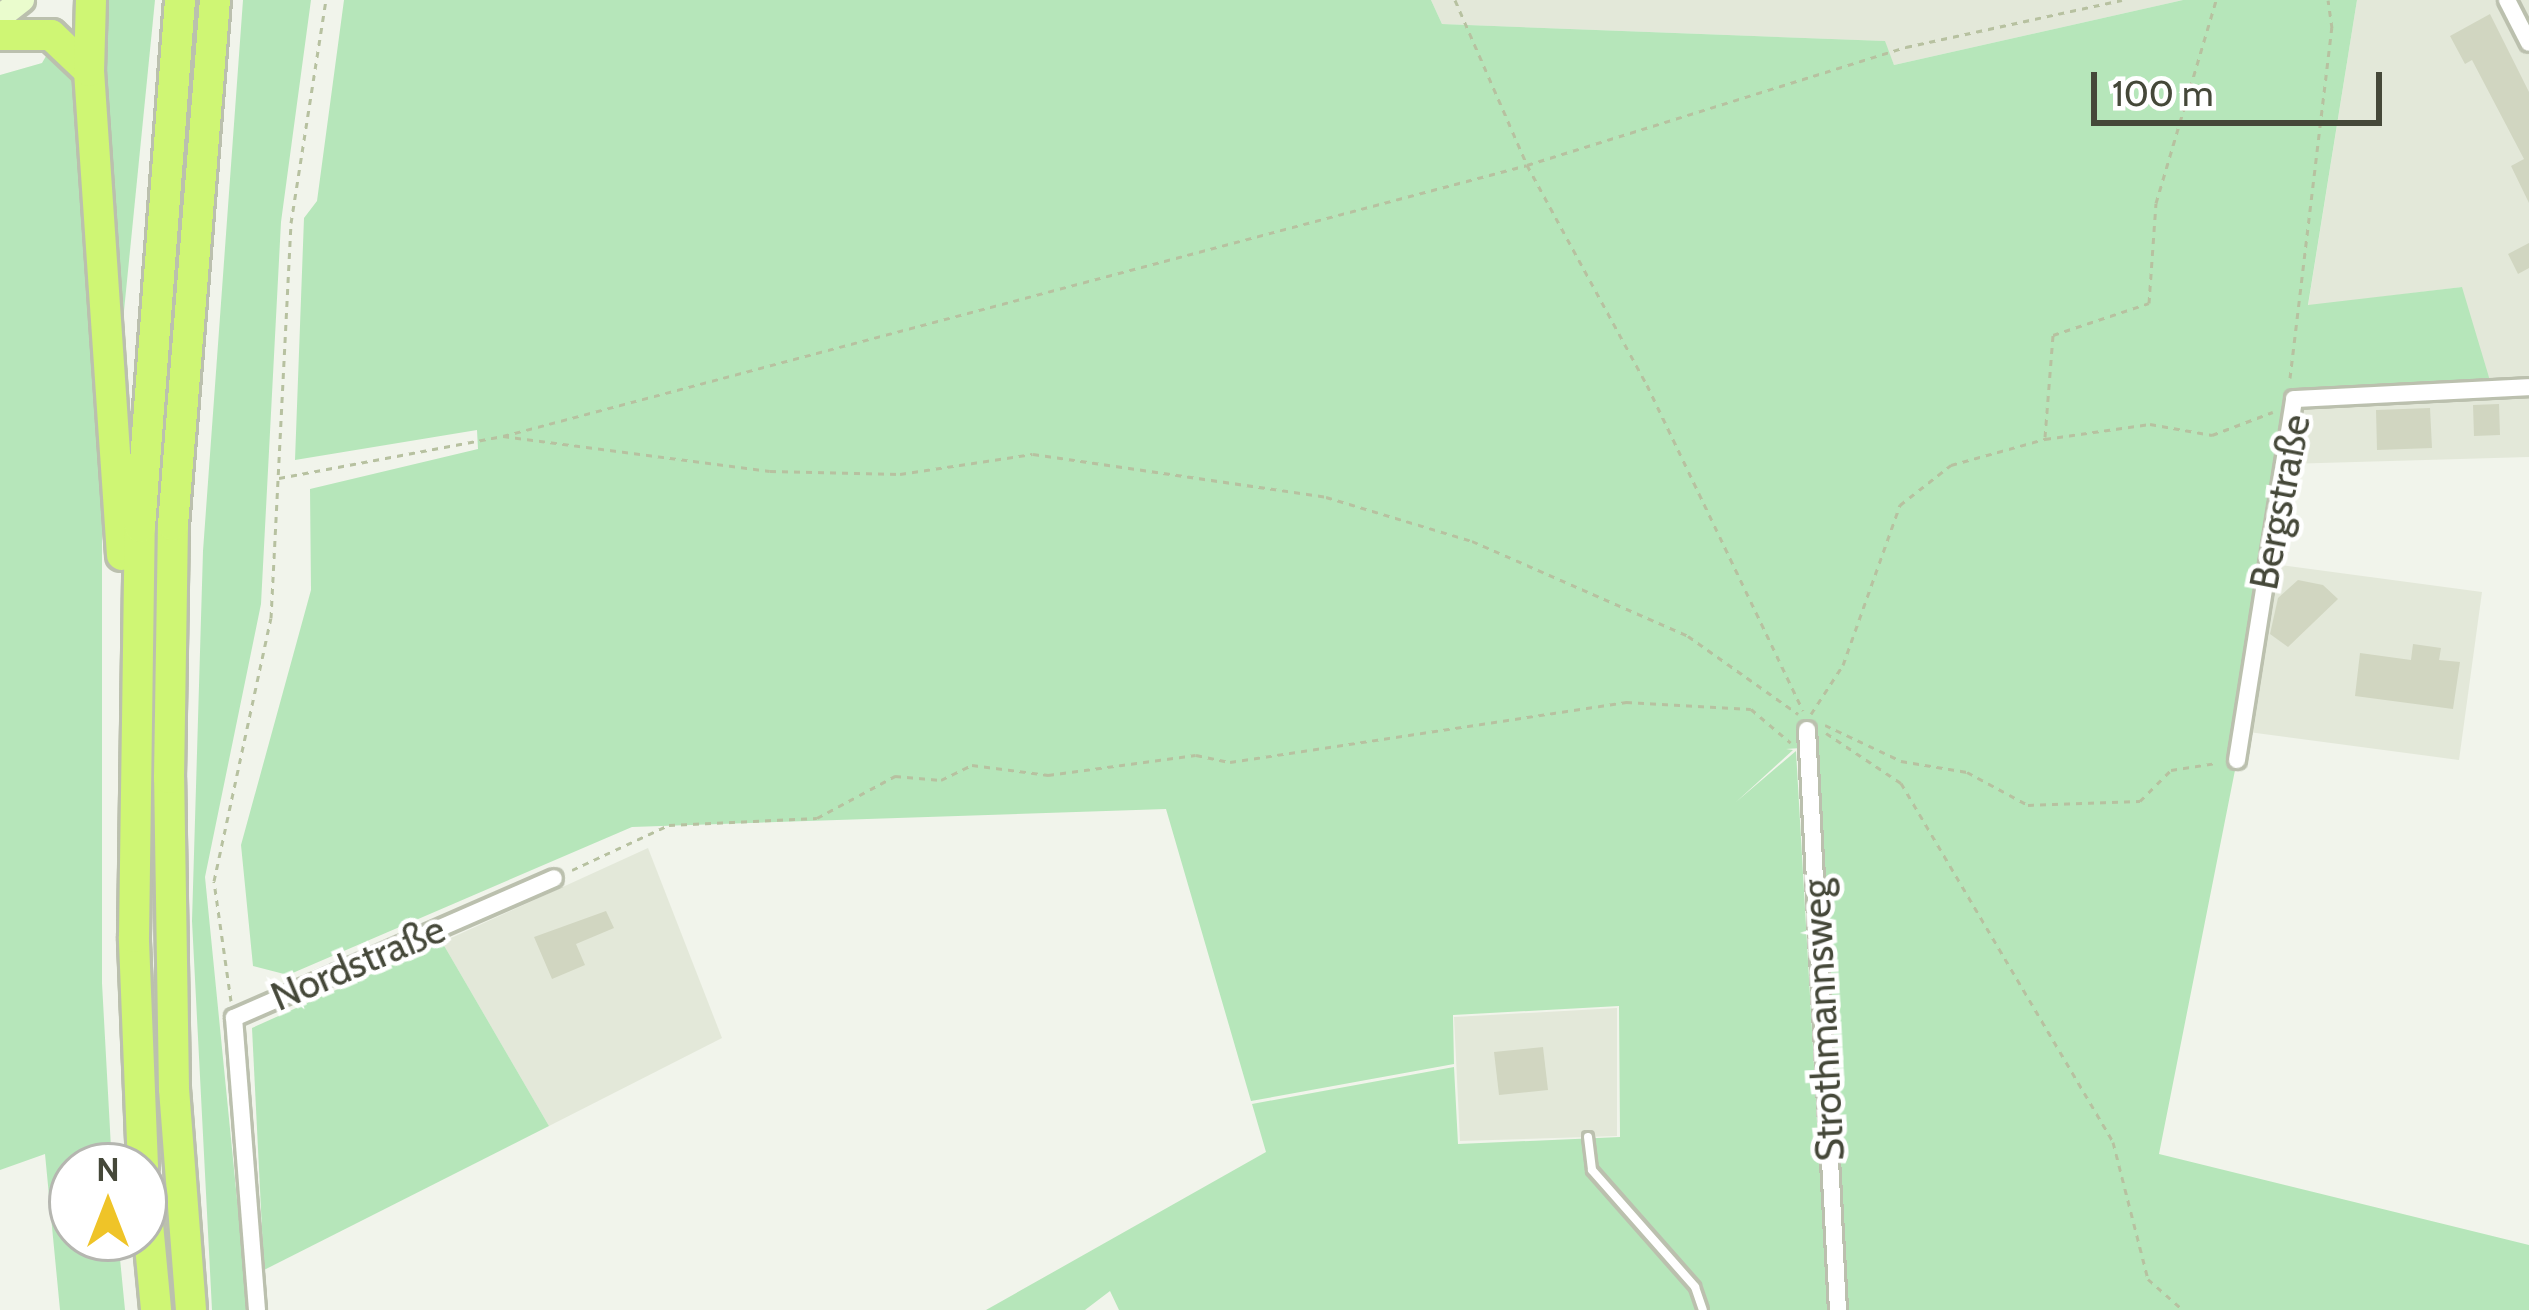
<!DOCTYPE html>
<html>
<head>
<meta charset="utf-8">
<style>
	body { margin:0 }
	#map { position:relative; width:2529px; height:1310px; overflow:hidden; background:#f1f4eb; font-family:Cabin,sans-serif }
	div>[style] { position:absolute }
	.residential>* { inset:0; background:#e3e8d9 }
	.green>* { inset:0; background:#b6e6ba }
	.building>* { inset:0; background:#d1d6c1 }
	.path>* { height:3px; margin-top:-1.5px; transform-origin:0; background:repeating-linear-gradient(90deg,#b7c1a0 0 6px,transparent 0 12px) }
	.roads { filter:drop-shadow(3px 0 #bbc0ae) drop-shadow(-3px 0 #bbc0ae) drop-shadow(0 3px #bbc0ae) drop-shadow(0 -3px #bbc0ae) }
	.lane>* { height:8px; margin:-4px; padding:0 4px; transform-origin:4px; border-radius:4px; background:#fff }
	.street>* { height:16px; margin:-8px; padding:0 8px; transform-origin:8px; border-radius:8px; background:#fff }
	.secondary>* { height:24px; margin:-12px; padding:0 12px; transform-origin:12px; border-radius:12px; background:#eafccd }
	.highway>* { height:30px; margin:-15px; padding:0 15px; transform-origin:15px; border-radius:15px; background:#cff674 }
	span { translate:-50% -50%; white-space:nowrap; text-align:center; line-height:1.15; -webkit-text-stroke:9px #fff; paint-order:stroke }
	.street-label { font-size:39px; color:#454839 }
	.north { position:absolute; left:48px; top:1142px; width:120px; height:120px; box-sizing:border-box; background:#fff; border:3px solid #b5b6b0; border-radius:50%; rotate:0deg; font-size:33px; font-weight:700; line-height:48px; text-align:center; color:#454839 }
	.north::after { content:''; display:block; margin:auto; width:42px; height:54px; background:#efc428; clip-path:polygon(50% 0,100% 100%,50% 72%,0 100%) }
	.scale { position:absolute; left:2091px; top:72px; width:291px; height:54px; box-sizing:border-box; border:6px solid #454839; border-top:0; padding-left:15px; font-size:36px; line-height:42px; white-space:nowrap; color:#454839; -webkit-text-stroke:9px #fff; paint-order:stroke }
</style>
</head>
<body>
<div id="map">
	<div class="residential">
		<div style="clip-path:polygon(1431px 0,2183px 0,1894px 65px,1884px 41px,1442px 24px)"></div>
		<div style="clip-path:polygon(2357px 0,2529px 0,2529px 457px,2284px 464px,2294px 399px,2462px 287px,2308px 306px)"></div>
		<div style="clip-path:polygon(2266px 563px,2482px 592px,2459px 760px,2241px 731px)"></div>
		<div style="clip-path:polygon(648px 848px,722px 1038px,549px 1126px,442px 942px)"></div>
		<div style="clip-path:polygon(1617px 1008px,1617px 1136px,1460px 1141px,1454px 1017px)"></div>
	</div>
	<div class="green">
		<div style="clip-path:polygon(103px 0,155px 0,119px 361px,105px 191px)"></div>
		<div style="clip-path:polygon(243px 0,311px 0,281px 222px,261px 604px,205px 877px,248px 1310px,212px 1310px,192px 921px,203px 551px)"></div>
		<div style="clip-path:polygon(344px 0,1431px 0,1442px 24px,1885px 41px,1894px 65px,2183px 0,2357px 0,2308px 305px,2462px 287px,2491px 384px,2294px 399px,2237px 760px,2159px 1154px,2529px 1245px,2529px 1310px,1848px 1310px,1816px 747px,1786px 749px,1793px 750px,1736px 802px,1796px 751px,1828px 1310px,1119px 1310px,1110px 1291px,1085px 1310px,986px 1310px,1266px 1152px,1252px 1104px,1454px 1067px,1458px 1144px,1620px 1137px,1619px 1006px,1453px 1015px,1454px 1064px,1251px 1101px,1166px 809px,632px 827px,288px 975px,253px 966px,241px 845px,311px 590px,310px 489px,478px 449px,477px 430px,295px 460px,304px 218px,317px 201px)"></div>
		<div style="clip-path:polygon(52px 46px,78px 82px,102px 434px,102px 983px,112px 1166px,72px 1166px,72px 1238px,118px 1238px,125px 1310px,60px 1310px,45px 1154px,0 1170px,0 75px,42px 63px)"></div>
		<div style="clip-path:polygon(442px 942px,549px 1126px,264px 1270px,252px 1028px)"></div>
	</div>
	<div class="building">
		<div style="clip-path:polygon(2490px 14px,2529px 92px,2529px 203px,2511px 166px,2524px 159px,2472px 60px,2465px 64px,2450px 36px)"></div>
		<div style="clip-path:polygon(2529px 243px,2529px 268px,2518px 274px,2508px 254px)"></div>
		<div style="clip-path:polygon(2499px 404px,2500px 435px,2474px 436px,2473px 405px)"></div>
		<div style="clip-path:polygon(2430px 408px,2432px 448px,2377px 450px,2376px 410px)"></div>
		<div style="clip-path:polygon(2298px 580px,2323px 585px,2338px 599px,2288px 647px,2270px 634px,2278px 598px)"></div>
		<div style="clip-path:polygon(2413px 644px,2441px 648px,2439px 660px,2460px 662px,2453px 709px,2355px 696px,2360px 653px,2411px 660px)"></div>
		<div style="clip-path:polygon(606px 911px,614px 928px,576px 944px,585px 965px,552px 979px,534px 937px)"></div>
		<div style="clip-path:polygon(1543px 1047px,1548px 1090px,1499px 1095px,1494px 1052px)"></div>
	</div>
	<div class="path">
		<div style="left:1455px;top:0;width:180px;rotate:66.4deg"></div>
		<div style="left:1527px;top:165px;width:251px;rotate:61.4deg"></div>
		<div style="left:1647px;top:385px;width:361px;rotate:64.4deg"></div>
		<div style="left:2290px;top:378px;width:353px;rotate:-83.2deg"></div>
		<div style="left:2332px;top:28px;width:28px;rotate:-98deg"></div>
		<div style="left:503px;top:436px;width:269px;rotate:7.5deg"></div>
		<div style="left:770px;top:471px;width:130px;rotate:1.3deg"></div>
		<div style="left:900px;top:474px;width:134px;rotate:-8.6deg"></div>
		<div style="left:1033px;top:454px;width:296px;rotate:8.3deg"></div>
		<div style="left:1326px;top:497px;width:152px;rotate:16.8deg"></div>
		<div style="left:1472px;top:541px;width:236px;rotate:23.7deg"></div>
		<div style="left:1688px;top:636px;width:135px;rotate:35.3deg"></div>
		<div style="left:2045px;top:437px;width:102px;rotate:-85.5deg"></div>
		<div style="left:2053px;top:335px;width:101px;rotate:-18.4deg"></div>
		<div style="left:2149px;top:303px;width:100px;rotate:-86deg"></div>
		<div style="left:2156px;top:203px;width:212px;rotate:-73.5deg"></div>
		<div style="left:279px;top:478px;width:228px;rotate:-10.6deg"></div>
		<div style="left:503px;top:436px;width:1059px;rotate:-14.82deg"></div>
		<div style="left:1527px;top:165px;width:397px;rotate:-17.3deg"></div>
		<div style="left:1906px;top:47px;width:221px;rotate:-12.3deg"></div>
		<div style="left:1811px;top:714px;width:59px;rotate:-56.9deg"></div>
		<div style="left:1843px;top:665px;width:170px;rotate:-70.4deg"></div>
		<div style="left:1900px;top:505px;width:65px;rotate:-38.1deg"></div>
		<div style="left:1951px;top:465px;width:98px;rotate:-15.5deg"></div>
		<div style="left:2045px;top:439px;width:106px;rotate:-8.1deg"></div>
		<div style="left:2150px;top:424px;width:63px;rotate:10.1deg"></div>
		<div style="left:2212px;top:435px;width:65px;rotate:-20.7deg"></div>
		<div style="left:1825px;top:725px;width:84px;rotate:25.3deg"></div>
		<div style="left:1901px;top:761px;width:67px;rotate:9.5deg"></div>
		<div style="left:1967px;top:772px;width:69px;rotate:28.4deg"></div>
		<div style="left:2028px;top:805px;width:112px;rotate:-2deg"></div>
		<div style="left:2140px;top:801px;width:44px;rotate:-45deg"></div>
		<div style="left:2171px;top:770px;width:47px;rotate:-8.7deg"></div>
		<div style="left:1826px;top:733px;width:90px;rotate:33.7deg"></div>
		<div style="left:1901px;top:783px;width:417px;rotate:59.4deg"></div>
		<div style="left:2113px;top:1142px;width:141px;rotate:75.7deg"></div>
		<div style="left:2148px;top:1279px;width:47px;rotate:41.5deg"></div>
		<div style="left:572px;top:870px;width:107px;rotate:-24.9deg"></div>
		<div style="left:669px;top:825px;width:148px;rotate:-2.7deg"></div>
		<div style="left:817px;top:818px;width:89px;rotate:-28.3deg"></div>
		<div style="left:895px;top:776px;width:46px;rotate:5deg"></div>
		<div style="left:941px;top:780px;width:34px;rotate:-26deg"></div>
		<div style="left:972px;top:765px;width:77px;rotate:7.5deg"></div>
		<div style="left:1048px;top:775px;width:149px;rotate:-7.7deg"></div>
		<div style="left:1196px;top:755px;width:35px;rotate:12deg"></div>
		<div style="left:1230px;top:762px;width:401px;rotate:-8.6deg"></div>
		<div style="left:1626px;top:702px;width:125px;rotate:3.2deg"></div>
		<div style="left:1751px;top:709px;width:52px;rotate:40.4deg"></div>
		<div style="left:231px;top:1001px;width:121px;rotate:-98.1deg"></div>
		<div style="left:214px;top:881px;width:269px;rotate:-77.8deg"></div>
		<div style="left:271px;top:618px;width:396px;rotate:-87.1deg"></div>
		<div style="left:291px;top:223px;width:226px;rotate:-81.1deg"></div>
	</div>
	<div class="roads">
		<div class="lane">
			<div style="left:1588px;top:1137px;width:33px;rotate:83deg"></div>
			<div style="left:1592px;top:1170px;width:156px;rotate:48.6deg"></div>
			<div style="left:1695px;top:1287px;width:24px;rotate:71deg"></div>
		</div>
		<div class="street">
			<div style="left:2507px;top:0;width:48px;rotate:62.9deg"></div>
			<div style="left:1807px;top:730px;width:581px;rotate:86.94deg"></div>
			<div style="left:2237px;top:760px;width:365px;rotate:-81deg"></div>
			<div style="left:2294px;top:399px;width:235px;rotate:-2.9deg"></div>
			<div style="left:257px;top:1310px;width:293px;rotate:-94.5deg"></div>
			<div style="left:234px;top:1018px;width:349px;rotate:-23.6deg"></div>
		</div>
		<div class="secondary">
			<div style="left:0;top:17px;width:28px;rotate:-38deg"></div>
		</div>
		<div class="highway">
			<div style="left:0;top:35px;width:51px"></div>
			<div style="left:51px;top:35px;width:52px;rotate:43.5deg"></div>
			<div style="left:89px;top:71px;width:485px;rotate:86.1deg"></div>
			<div style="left:89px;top:71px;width:71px;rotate:-88.4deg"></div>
			<div style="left:143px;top:1166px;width:229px;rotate:-92.3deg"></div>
			<div style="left:134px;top:937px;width:410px;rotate:-89.2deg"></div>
			<div style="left:140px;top:527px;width:529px;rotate:-85.66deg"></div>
			<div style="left:144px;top:1182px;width:129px;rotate:84.6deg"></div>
			<div style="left:191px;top:1310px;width:222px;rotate:-94.4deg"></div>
			<div style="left:174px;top:1089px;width:311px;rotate:-90.9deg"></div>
			<div style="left:169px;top:778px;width:253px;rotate:-89.1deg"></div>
			<div style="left:173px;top:525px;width:527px;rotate:-85.43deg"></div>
		</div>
	</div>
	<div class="street-label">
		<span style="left:2280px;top:502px;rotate:-79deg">Bergstraße</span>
		<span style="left:358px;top:963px;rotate:-23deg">Nordstraße</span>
		<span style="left:1823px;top:1020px;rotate:-93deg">Strothmannsweg</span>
	</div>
	<div class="north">N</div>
	<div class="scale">100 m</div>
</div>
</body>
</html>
